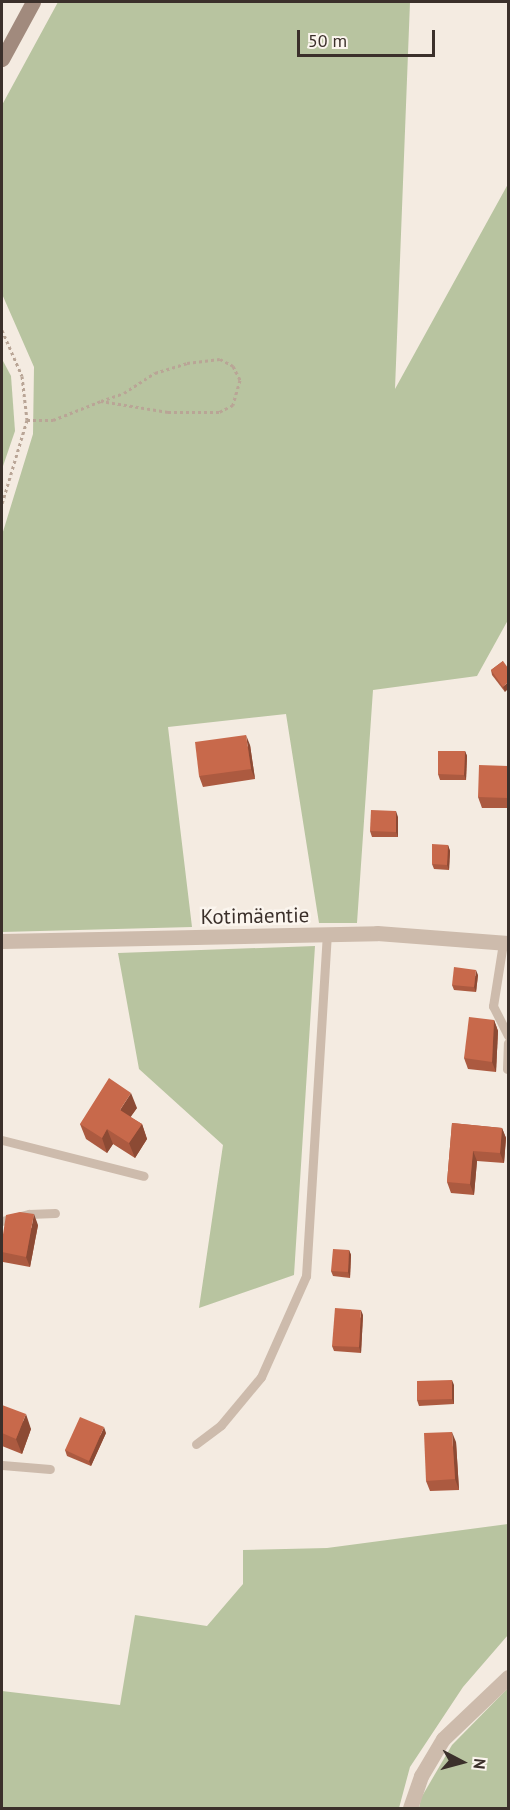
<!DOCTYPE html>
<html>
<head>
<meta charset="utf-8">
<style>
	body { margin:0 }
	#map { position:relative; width:510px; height:1810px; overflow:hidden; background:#f4ebe1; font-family:"PT Sans",sans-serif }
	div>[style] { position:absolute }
	.green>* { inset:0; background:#b8c4a0 }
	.path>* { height:3px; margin-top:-1.5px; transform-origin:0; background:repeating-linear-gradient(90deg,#b9a596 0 3px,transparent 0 6px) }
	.service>* { height:9px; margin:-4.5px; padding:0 4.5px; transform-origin:4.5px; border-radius:4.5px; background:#cdbbac }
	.minor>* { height:15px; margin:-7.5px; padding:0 7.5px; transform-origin:7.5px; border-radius:7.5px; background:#cdbbac }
	.secondary>* { height:15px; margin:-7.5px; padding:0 7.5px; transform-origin:7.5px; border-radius:7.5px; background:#a18a7d }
	.wall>* { inset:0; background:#ac5a40 }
	.shaded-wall>* { inset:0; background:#8c4a34 }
	.building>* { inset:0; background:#c8694b }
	span { translate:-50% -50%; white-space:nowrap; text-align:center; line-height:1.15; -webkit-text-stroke:5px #fbf5ee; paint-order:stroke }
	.street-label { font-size:21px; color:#3b302b }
	.frame { position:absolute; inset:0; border:3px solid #3b302b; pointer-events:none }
	.north { position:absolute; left:432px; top:1732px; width:60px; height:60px; -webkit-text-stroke:4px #fbf5ee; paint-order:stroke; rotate:96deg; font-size:16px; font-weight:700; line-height:24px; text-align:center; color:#3b302b }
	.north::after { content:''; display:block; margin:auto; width:21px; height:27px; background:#3b302b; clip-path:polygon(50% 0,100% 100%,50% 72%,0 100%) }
	.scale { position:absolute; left:297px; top:30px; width:138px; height:27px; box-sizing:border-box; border:3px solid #3b302b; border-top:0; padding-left:8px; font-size:18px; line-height:21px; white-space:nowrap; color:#3b302b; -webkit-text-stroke:4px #fbf5ee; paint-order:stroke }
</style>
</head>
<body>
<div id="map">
	<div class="green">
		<div style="clip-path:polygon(58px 2px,410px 2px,395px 389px,508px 184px,508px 620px,477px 676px,373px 690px,357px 923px,319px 923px,286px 714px,168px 727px,192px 927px,2px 932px,2px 535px,33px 434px,34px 367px,2px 294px,2px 105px)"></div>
		<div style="clip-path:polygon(2px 359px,11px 376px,15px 431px,2px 469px)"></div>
		<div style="clip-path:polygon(315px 946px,294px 1275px,199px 1308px,223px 1145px,139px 1069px,118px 953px)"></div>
		<div style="clip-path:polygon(508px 1524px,508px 1635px,463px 1687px,410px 1767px,399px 1808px,2px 1808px,2px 1691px,120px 1705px,135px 1615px,207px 1626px,243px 1584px,243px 1550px,327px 1548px)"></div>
		<div style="clip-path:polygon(508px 1688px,508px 1808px,419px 1808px,421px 1798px,452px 1745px)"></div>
	</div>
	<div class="path">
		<div style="left:2px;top:330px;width:50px;rotate:66.5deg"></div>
		<div style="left:22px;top:376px;width:44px;rotate:83.5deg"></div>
		<div style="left:27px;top:420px;width:88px;rotate:106.6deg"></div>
		<div style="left:27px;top:420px;width:26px"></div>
		<div style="left:53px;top:420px;width:52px;rotate:-21.6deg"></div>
		<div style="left:101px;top:401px;width:24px;rotate:-19deg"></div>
		<div style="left:124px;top:393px;width:37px;rotate:-33deg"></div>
		<div style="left:155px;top:373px;width:34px;rotate:-17deg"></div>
		<div style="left:187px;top:363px;width:33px;rotate:-7deg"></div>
		<div style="left:220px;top:359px;width:15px;rotate:28deg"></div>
		<div style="left:233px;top:366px;width:16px;rotate:63deg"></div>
		<div style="left:240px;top:380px;width:26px;rotate:106deg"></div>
		<div style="left:233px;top:405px;width:16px;rotate:153deg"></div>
		<div style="left:219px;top:412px;width:51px;rotate:180deg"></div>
		<div style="left:168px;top:412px;width:68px;rotate:-170.7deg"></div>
	</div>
	<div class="service">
		<div style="left:503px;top:943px;width:64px;rotate:99deg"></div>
		<div style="left:493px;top:1006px;width:33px;rotate:63deg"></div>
		<div style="left:507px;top:1069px;width:26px;rotate:-88deg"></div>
		<div style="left:2px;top:1140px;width:146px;rotate:14.2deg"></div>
		<div style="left:2px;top:1221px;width:28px;rotate:-15deg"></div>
		<div style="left:29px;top:1214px;width:26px;rotate:-2deg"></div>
		<div style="left:196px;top:1444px;width:31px;rotate:-37deg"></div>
		<div style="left:221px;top:1425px;width:62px;rotate:-50.2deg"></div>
		<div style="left:261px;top:1377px;width:111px;rotate:-66deg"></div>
		<div style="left:306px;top:1276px;width:342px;rotate:-86.5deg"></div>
		<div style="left:2px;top:1465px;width:48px;rotate:4.8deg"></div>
	</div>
	<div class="minor">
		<div style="left:2px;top:941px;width:375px;rotate:-1.2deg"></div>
		<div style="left:377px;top:933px;width:131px;rotate:4.4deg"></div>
		<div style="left:410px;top:1808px;width:34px;rotate:-71deg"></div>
		<div style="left:421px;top:1776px;width:43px;rotate:-59.3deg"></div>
		<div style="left:443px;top:1739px;width:90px;rotate:-43.6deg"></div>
	</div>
	<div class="secondary">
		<div style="left:2px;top:59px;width:65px;rotate:-61.5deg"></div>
	</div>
	<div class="wall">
		<div style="clip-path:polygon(503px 661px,505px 692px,492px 675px,491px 670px)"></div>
		<div style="clip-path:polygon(250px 745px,255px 779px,203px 787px,199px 776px)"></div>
		<div style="clip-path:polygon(465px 751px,467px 756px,466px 780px,440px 780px,438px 774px)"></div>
		<div style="clip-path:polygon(508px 766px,508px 808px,482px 808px,478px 797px)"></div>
		<div style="clip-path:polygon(398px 817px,398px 837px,372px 837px,370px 831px)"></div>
		<div style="clip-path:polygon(448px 845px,450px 851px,449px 870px,434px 869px,432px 864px)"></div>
		<div style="clip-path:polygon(478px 975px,476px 992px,454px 990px,452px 985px)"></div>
		<div style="clip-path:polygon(494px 1020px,498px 1031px,496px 1072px,468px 1069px,464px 1058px)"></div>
		<div style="clip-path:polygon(137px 1108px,130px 1117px,142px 1124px,147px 1139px,135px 1158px,113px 1144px,107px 1153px,86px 1139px,80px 1124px)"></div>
		<div style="clip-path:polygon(452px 1123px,502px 1128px,506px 1138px,504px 1163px,477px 1161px,474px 1195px,451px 1193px,447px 1182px)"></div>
		<div style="clip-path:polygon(38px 1225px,30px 1267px,3px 1262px,2px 1257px,2px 1241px)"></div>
		<div style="clip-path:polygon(349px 1250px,351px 1255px,350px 1278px,333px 1276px,331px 1271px)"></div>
		<div style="clip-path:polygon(363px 1315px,361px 1353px,334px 1351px,332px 1346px)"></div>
		<div style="clip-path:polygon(454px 1385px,454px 1404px,419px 1406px,417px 1400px)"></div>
		<div style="clip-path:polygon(2px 1405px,31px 1429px,22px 1454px,2px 1446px)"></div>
		<div style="clip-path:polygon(106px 1433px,91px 1466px,67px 1456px,65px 1450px)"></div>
		<div style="clip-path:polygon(456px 1442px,459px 1490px,430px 1491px,426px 1481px)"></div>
	</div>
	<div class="shaded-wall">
		<div style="clip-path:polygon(508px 682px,508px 689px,505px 692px,503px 687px)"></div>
		<div style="clip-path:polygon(246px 735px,250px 745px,255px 779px,251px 769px)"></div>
		<div style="clip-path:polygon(465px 751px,467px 756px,466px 780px,464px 775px)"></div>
		<div style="clip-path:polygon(396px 811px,398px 817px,398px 837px,396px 832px)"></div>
		<div style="clip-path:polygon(448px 845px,450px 851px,449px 870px,447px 865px)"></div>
		<div style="clip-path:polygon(476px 970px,478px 975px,476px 992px,474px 987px)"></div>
		<div style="clip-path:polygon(494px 1020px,498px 1031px,496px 1072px,492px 1062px)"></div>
		<div style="clip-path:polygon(131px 1093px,137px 1108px,125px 1125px,120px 1110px)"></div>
		<div style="clip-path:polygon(142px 1124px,147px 1139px,135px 1158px,129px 1143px)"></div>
		<div style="clip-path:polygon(502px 1128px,506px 1138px,504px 1163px,500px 1153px)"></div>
		<div style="clip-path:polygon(107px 1129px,113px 1144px,107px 1153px,102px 1138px)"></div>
		<div style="clip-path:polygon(473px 1151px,477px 1161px,474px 1195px,470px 1184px)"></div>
		<div style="clip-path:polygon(34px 1214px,38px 1225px,30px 1267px,26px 1257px)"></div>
		<div style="clip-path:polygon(349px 1250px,351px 1255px,350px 1278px,348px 1272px)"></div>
		<div style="clip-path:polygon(361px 1310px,363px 1315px,361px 1353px,359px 1347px)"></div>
		<div style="clip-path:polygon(452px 1380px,454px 1385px,454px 1404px,452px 1399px)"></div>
		<div style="clip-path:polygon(26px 1414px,31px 1429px,22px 1454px,16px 1439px)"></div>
		<div style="clip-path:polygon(104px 1427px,106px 1433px,91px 1466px,89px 1461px)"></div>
		<div style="clip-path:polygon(452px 1432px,456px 1442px,459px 1490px,455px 1479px)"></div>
	</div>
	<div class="building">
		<div style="clip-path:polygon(503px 661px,508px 668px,508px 682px,503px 687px,491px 670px)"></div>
		<div style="clip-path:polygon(246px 735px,251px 769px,199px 776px,195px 742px)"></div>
		<div style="clip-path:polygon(438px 751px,465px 751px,464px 775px,438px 774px)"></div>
		<div style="clip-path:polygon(479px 765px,508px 766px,508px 798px,478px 797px)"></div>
		<div style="clip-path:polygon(371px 810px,396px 811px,396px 832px,370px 831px)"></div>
		<div style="clip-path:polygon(432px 844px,448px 845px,447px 865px,432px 864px)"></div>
		<div style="clip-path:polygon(454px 967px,476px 970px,474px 987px,452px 985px)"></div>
		<div style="clip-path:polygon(469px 1017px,494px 1020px,492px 1062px,464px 1058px)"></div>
		<div style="clip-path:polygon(109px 1078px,131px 1093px,120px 1110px,142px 1124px,129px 1143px,107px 1129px,102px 1138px,80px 1124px)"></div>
		<div style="clip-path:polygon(452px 1123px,502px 1128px,500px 1153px,473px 1151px,470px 1184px,447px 1182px)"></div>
		<div style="clip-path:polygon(20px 1212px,34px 1214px,26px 1257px,2px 1252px,2px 1241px,6px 1215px)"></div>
		<div style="clip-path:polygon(333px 1249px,349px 1250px,348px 1272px,331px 1271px)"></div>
		<div style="clip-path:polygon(335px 1308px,361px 1310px,359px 1347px,332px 1346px)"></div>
		<div style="clip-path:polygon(452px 1380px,452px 1399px,417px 1400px,417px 1381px)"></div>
		<div style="clip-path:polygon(2px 1405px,26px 1414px,16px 1439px,2px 1433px)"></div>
		<div style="clip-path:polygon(80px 1417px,104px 1427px,89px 1461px,65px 1450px)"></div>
		<div style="clip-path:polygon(452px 1432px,455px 1479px,426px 1481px,424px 1433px)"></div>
	</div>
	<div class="street-label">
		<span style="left:255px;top:916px;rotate:-1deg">Kotimäentie</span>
	</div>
	<div class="frame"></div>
	<div class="north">N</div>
	<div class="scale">50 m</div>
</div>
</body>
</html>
